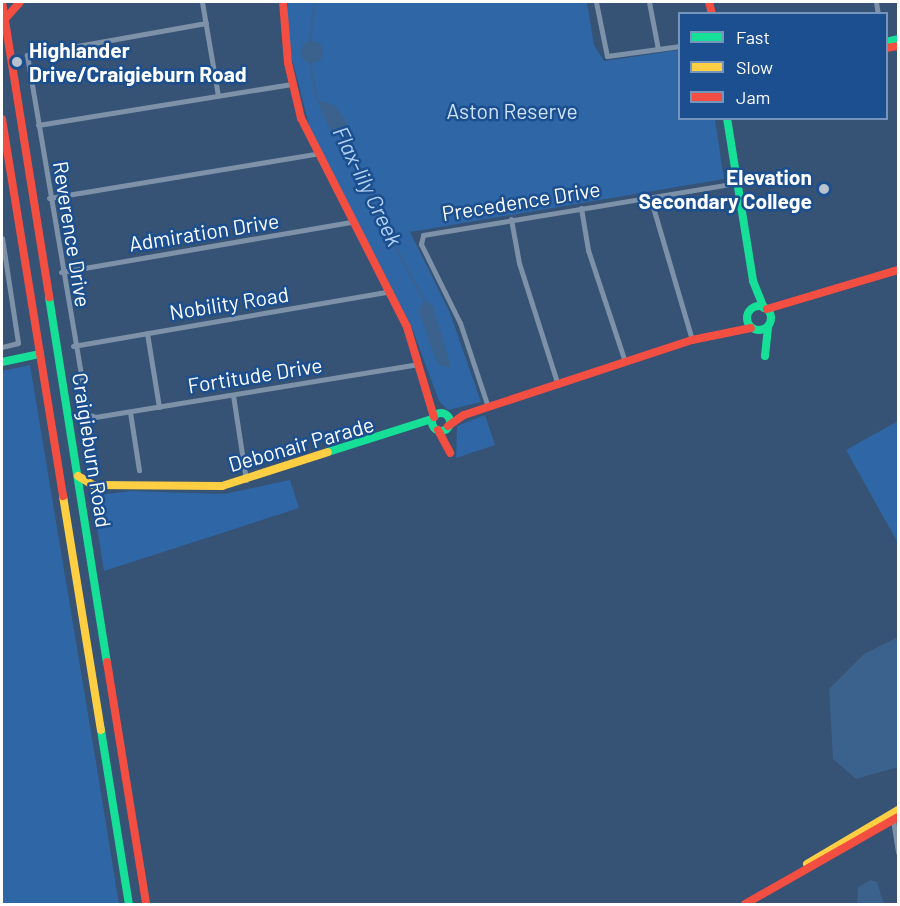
<!DOCTYPE html>
<html>
<head>
<meta charset="utf-8">
<style>
	body { margin:0 }
	#map { position:relative; width:900px; height:906px; overflow:hidden; background:#365274; font-family:Barlow,sans-serif }
	div>[style] { position:absolute }
	.green>* { inset:0; background:#2f66a5 }
	.water>* { inset:0; background:#3b618d }
	.round { border-radius:50% }
	.stream>* { height:1.5px; margin:-0.75px; padding:0 0.75px; transform-origin:0.75px; border-radius:0.75px; background:#3b618d }
	.street>* { height:5px; margin:-2.5px; padding:0 2.5px; transform-origin:2.5px; border-radius:2.5px; background:#7d92a8 }
	.fast>* { height:8px; margin:-4px; padding:0 4px; transform-origin:4px; border-radius:4px; background:#16e098 }
	.fast>.ring { margin:-4px; padding:0; box-sizing:content-box; background:none; border:8px solid #16e098; border-radius:50% }
	.slow>* { height:8px; margin:-4px; padding:0 4px; transform-origin:4px; border-radius:4px; background:#ffcf43 }
	.jam>* { height:8px; margin:-4px; padding:0 4px; transform-origin:4px; border-radius:4px; background:#f24e42 }
	.dots>* { width:16px; height:16px; translate:-50% -50%; box-sizing:border-box; border:3px solid #1b4f8f; border-radius:50% }
	span { translate:-50% -50%; white-space:nowrap; text-align:center; line-height:1.15; -webkit-text-stroke:5px #1b4f8f; paint-order:stroke }
	.poi-label { font-size:21px; color:#fff; font-weight:700 }
	.left { translate:0 -50%; text-align:left }
	.right { translate:-100% -50%; text-align:right }
	.park-label { font-size:21px; color:#cfe3fa }
	.street-label { font-size:21px; color:#fff }
	.water-label { font-size:22px; color:#b5d3f5; font-style:italic }
	.frame { position:absolute; inset:0; border:3px solid #fff; pointer-events:none }
	.legend { position:absolute; left:678px; top:12px; width:210px; height:108px; box-sizing:border-box; background:#1b4f8f; border:2px solid #7695bc; margin:0; padding:8px 10px; list-style:none; font-size:18px; color:#fff }
	.legend li { display:flex; align-items:center; gap:12px; height:30px }
	.legend b { width:30px; border:2px solid #7695bc }
</style>
</head>
<body>
<div id="map">
	<div class="green">
		<div style="clip-path:polygon(288px 2px,587px 2px,594px 45px,604px 61px,679px 50px,680px 118px,715px 119px,724px 179px,410px 232px,450px 313px,481px 402px,448px 410px,439px 401px,412px 328px,310px 129px,287px 39px)"></div>
		<div style="clip-path:polygon(30px 365px,94px 750px,119px 904px,2px 904px,2px 371px)"></div>
		<div style="clip-path:polygon(485px 415px,495px 445px,456px 458px,457px 426px)"></div>
		<div style="clip-path:polygon(898px 421px,898px 543px,846px 450px)"></div>
		<div style="clip-path:polygon(290px 480px,299px 508px,104px 571px,92px 496px,130px 491px,224px 494px)"></div>
	</div>
	<div class="water">
		<div class="round" style="left:301px;top:41px;width:22px;height:22px"></div>
		<div style="clip-path:polygon(316px 99px,336px 106px,351px 130px,332px 134px)"></div>
		<div style="clip-path:polygon(424px 300px,433px 305px,451px 368px,439px 365px,432px 349px,419px 311px)"></div>
		<div style="clip-path:polygon(898px 637px,898px 767px,856px 779px,833px 759px,829px 689px,864px 654px)"></div>
		<div style="clip-path:polygon(871px 880px,877px 882px,884px 904px,857px 904px,858px 887px)"></div>
	</div>
	<div class="stream">
		<div style="left:310px;top:41px;width:39px;rotate:-83deg"></div>
		<div style="left:311px;top:64px;width:34px;rotate:80deg"></div>
		<div style="left:347px;top:134px;width:56px;rotate:72.2deg"></div>
		<div style="left:364px;top:187px;width:128px;rotate:62deg"></div>
	</div>
	<div class="street">
		<div style="left:202px;top:2px;width:95px;rotate:80.3deg"></div>
		<div style="left:596px;top:2px;width:55px;rotate:78.5deg"></div>
		<div style="left:607px;top:56px;width:74px;rotate:-7.8deg"></div>
		<div style="left:649px;top:2px;width:48px;rotate:79.2deg"></div>
		<div style="left:876px;top:2px;width:12px;rotate:81deg"></div>
		<div style="left:206px;top:23px;width:182px;rotate:169.9deg"></div>
		<div style="left:27px;top:55px;width:364px;rotate:80.4deg"></div>
		<div style="left:88px;top:414px;width:8px;rotate:23deg"></div>
		<div style="left:95px;top:417px;width:328px;rotate:-9.3deg"></div>
		<div style="left:38px;top:125px;width:257px;rotate:-9.2deg"></div>
		<div style="left:650px;top:197px;width:149px;rotate:73.6deg"></div>
		<div style="left:49px;top:198px;width:270px;rotate:-9.4deg"></div>
		<div style="left:581px;top:208px;width:43px;rotate:80.5deg"></div>
		<div style="left:588px;top:250px;width:118px;rotate:71.7deg"></div>
		<div style="left:511px;top:219px;width:45px;rotate:79.7deg"></div>
		<div style="left:519px;top:263px;width:128px;rotate:72.3deg"></div>
		<div style="left:2px;top:238px;width:106px;rotate:81.3deg"></div>
		<div style="left:18px;top:343px;width:16px;rotate:166deg"></div>
		<div style="left:61px;top:272px;width:294px;rotate:-9.8deg"></div>
		<div style="left:147px;top:333px;width:75px;rotate:80.8deg"></div>
		<div style="left:73px;top:346px;width:322px;rotate:-9.8deg"></div>
		<div style="left:233px;top:395px;width:86px;rotate:81.3deg"></div>
		<div style="left:488px;top:407px;width:89px;rotate:-108.4deg"></div>
		<div style="left:460px;top:323px;width:88px;rotate:-116.3deg"></div>
		<div style="left:421px;top:244px;width:9px;rotate:-77deg"></div>
		<div style="left:423px;top:235px;width:319px;rotate:-9.4deg"></div>
		<div style="left:130px;top:412px;width:59px;rotate:81.2deg"></div>
		<div style="left:893px;top:820px;width:33px;rotate:81deg"></div>
	</div>
	<div class="fast">
		<div style="left:886px;top:42px;width:12px;rotate:-14deg"></div>
		<div style="left:727px;top:118px;width:165px;rotate:80.9deg"></div>
		<div style="left:753px;top:281px;width:29px;rotate:68deg"></div>
		<div style="left:49px;top:297px;width:370px;rotate:81deg"></div>
		<div class="ring" style="left:747px;top:306px;width:16px;height:16px"></div>
		<div style="left:765px;top:356px;width:30px;rotate:-84deg"></div>
		<div style="left:2px;top:362px;width:39px;rotate:-12deg"></div>
		<div class="ring" style="left:432px;top:413px;width:10px;height:10px"></div>
		<div style="left:328px;top:452px;width:109px;rotate:-17.6deg"></div>
		<div style="left:101px;top:730px;width:176px;rotate:80.9deg"></div>
	</div>
	<div class="slow">
		<div style="left:78px;top:476px;width:17px;rotate:31deg"></div>
		<div style="left:93px;top:485px;width:129px;rotate:0.4deg"></div>
		<div style="left:222px;top:486px;width:111px;rotate:-17.8deg"></div>
		<div style="left:63px;top:496px;width:237px;rotate:80.8deg"></div>
		<div style="left:807px;top:864px;width:106px;rotate:-30.7deg"></div>
	</div>
	<div class="jam">
		<div style="left:2px;top:2px;width:299px;rotate:80.9deg"></div>
		<div style="left:283px;top:2px;width:61px;rotate:85.3deg"></div>
		<div style="left:288px;top:63px;width:57px;rotate:76.7deg"></div>
		<div style="left:301px;top:118px;width:234px;rotate:63.1deg"></div>
		<div style="left:407px;top:327px;width:94px;rotate:73.3deg"></div>
		<div style="left:709px;top:2px;width:12px;rotate:76deg"></div>
		<div style="left:4px;top:20px;width:24px;rotate:-48deg"></div>
		<div style="left:886px;top:48px;width:12px;rotate:-9deg"></div>
		<div style="left:2px;top:119px;width:382px;rotate:80.8deg"></div>
		<div style="left:767px;top:309px;width:137px;rotate:-16.6deg"></div>
		<div style="left:448px;top:426px;width:19px;rotate:-35deg"></div>
		<div style="left:464px;top:415px;width:240px;rotate:-18.2deg"></div>
		<div style="left:692px;top:340px;width:60px;rotate:-11.5deg"></div>
		<div style="left:438px;top:430px;width:26px;rotate:62deg"></div>
		<div style="left:107px;top:662px;width:245px;rotate:80.8deg"></div>
		<div style="left:745px;top:904px;width:176px;rotate:-29.6deg"></div>
	</div>
	<div class="dots">
		<div style="left:17px;top:62px;background:#b9c2ce"></div>
		<div style="left:824px;top:189px;background:#b9c2ce"></div>
	</div>
	<div class="poi-label">
		<span class="left" style="left:29px;top:62px">Highlander<br>Drive/Craigieburn Road</span>
		<span class="right" style="left:812px;top:189px">Elevation<br>Secondary College</span>
	</div>
	<div class="park-label">
		<span style="left:512px;top:111px">Aston Reserve</span>
	</div>
	<div class="street-label">
		<span style="left:521px;top:201px;rotate:-9deg">Precedence Drive</span>
		<span style="left:204px;top:232px;rotate:-9deg">Admiration Drive</span>
		<span style="left:72px;top:234px;rotate:81deg">Reverence Drive</span>
		<span style="left:229px;top:303px;rotate:-9deg">Nobility Road</span>
		<span style="left:255px;top:375px;rotate:-9deg">Fortitude Drive</span>
		<span style="left:301px;top:444px;rotate:-16deg">Debonair Parade</span>
		<span style="left:92px;top:450px;rotate:81deg">Craigieburn Road</span>
	</div>
	<div class="water-label">
		<span style="left:368px;top:186px;rotate:64deg">Flax-lily Creek</span>
	</div>
	<div class="frame"></div>
	<ul class="legend">
	<li><b style="height:8px;background:#16e098"></b>Fast</li>
	<li><b style="height:8px;background:#ffcf43"></b>Slow</li>
	<li><b style="height:8px;background:#f24e42"></b>Jam</li>
	</ul>
</div>
</body>
</html>
